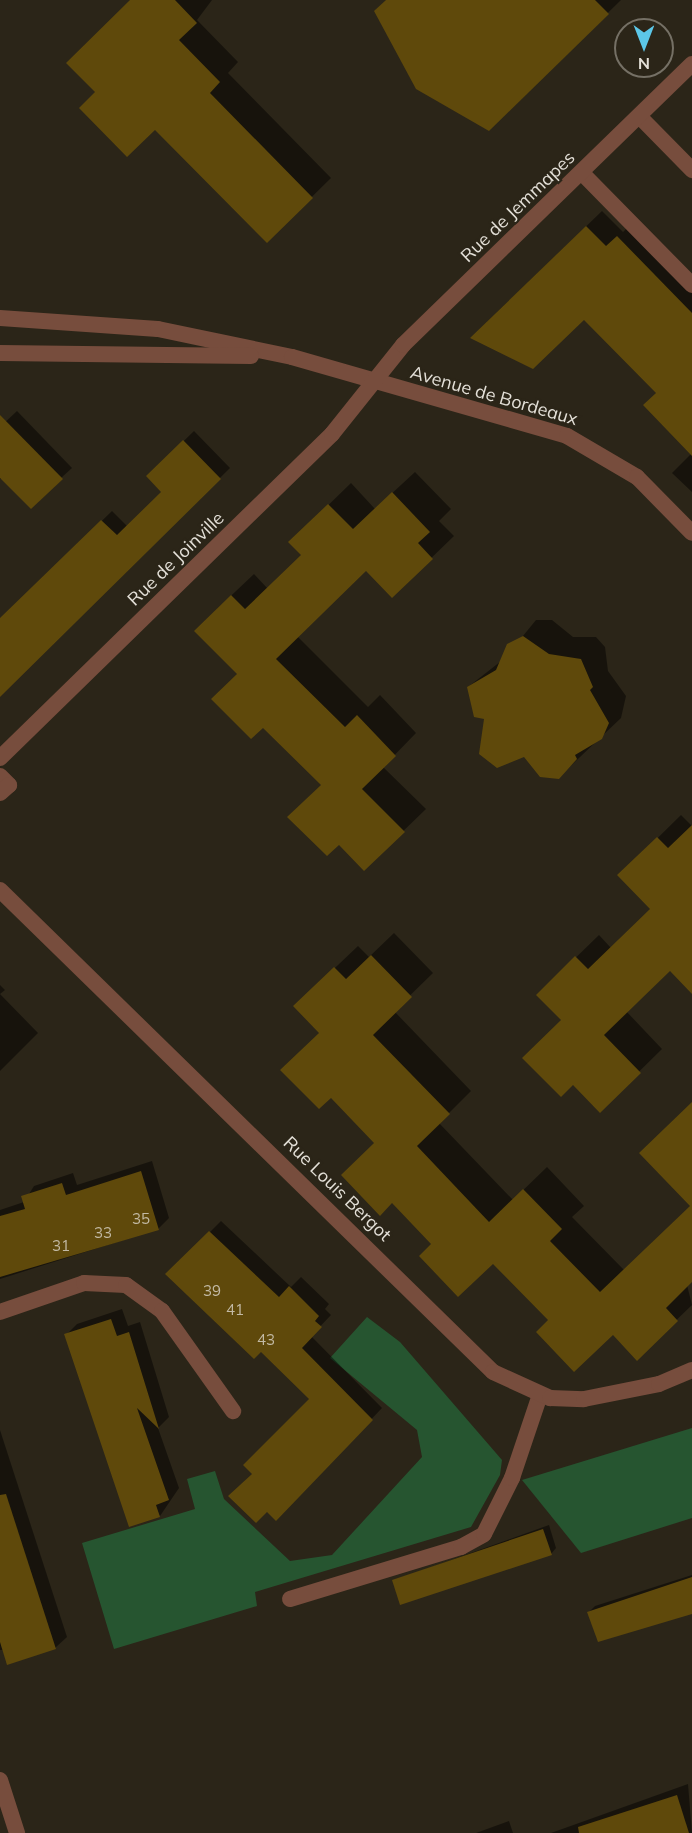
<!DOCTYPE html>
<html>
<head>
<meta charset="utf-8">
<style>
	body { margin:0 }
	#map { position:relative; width:692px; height:1833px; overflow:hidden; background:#2b2518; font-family:Mulish,sans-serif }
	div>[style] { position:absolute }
	.green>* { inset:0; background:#265530 }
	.shadow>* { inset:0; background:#0007 }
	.building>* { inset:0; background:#5f490b }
	.service>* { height:16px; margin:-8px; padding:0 8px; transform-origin:8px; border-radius:8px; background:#774d3d }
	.minor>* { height:16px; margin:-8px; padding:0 8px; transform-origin:8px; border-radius:8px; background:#774d3d }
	span { translate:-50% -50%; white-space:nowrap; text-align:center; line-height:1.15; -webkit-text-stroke:4.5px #2b2518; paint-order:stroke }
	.number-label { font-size:15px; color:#c3baa5 }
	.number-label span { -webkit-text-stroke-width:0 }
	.street-label { font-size:18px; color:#e4e0d8 }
	.north { position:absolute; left:614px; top:18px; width:60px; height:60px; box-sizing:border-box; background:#2b2518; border:2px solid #757065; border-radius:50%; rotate:180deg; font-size:16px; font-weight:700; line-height:24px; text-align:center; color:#e4e0d8 }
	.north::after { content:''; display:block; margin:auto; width:21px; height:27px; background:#5cc7e8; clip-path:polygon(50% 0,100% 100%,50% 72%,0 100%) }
</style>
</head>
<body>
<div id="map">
	<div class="green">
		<div style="clip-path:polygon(367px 1317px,400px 1342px,502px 1460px,500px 1475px,471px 1527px,255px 1592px,257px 1606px,114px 1649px,82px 1543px,195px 1509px,187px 1479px,215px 1471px,224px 1499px,290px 1561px,332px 1555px,422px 1457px,417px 1430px,330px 1358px)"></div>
		<div style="clip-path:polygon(692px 1428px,692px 1518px,581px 1553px,522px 1480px)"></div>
	</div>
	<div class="shadow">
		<div style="clip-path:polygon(132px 0,212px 0,197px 20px,238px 62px,228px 73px,331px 178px,267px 241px,155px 127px,97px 92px)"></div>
		<div style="clip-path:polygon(387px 0,621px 0,489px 129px)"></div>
		<div style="clip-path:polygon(602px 211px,623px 232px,633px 222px,692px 281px,692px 492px,672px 473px,692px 453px,657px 393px,584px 317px,487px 322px)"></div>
		<div style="clip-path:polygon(17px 411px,72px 468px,61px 478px,0 479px,0 427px)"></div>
		<div style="clip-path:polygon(194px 431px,230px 468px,0 695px,0 620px,112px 511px,128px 527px,163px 492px,148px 476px)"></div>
		<div style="clip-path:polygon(415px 472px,451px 509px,439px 521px,454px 536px,392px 596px,366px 569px,297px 636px,368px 707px,380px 695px,416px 733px,383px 767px,426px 809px,364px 869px,322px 785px,239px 674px,217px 609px,254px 574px,268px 589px,303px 555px,312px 521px,351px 483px,375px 509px)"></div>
		<div style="clip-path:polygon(536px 620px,552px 620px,573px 637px,596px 637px,605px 647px,608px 671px,626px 696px,621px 718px,559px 777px,525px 755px,486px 718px,468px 687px,505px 658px)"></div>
		<div style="clip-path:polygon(681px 815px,692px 826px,692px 970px,670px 969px,626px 1011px,662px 1049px,600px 1110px,563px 1020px,561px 972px,599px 935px,611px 948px,652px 909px,620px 875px)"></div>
		<div style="clip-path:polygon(394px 933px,433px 973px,394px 1011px,471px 1091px,439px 1123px,513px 1200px,547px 1167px,584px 1206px,572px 1217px,624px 1270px,692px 1205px,692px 1103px,692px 1280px,687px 1285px,692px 1305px,637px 1358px,613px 1333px,550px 1320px,493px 1262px,434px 1244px,321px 1032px,318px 984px,358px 946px,369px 957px)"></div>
		<div style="clip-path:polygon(0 985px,5px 990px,0 994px,38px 1033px,0 1071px)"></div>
		<div style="clip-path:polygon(152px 1161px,169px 1218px,158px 1229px,0 1279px,0 1210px,24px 1202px,34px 1186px,73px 1173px,77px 1185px)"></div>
		<div style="clip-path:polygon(221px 1221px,291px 1287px,301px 1277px,329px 1304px,325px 1309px,331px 1315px,311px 1336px,382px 1408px,287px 1508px,267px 1510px,254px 1474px,311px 1399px,261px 1350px,168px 1274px)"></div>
		<div style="clip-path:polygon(122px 1309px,128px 1326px,140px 1322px,169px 1417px,158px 1428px,179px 1488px,160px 1516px,66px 1335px,77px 1324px)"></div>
		<div style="clip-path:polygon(0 1430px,67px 1637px,55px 1648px,0 1650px)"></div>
		<div style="clip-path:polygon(549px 1525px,556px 1548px,551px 1554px,393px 1581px)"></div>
		<div style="clip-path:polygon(692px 1575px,692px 1612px,589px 1612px,595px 1606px)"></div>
		<div style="clip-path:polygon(688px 1784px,692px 1833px,551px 1833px)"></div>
		<div style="clip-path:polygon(509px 1821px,513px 1833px,476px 1833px)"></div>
	</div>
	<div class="building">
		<div style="clip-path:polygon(130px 0,175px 0,197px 23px,179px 40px,220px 82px,210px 93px,313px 198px,267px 243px,155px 130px,127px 157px,79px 108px,95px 92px,66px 63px)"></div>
		<div style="clip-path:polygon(386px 0,595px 0,609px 14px,489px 131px,416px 89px,374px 11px)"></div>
		<div style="clip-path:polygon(586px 226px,606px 246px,617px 236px,692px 313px,692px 456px,643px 405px,656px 393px,584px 320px,533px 369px,470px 338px)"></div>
		<div style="clip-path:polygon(0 415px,63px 479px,31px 509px,0 478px)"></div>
		<div style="clip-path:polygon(183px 440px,221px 479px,0 697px,0 618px,101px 520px,117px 535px,161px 492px,146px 476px)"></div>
		<div style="clip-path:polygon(392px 492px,430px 532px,418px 543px,433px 559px,392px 598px,366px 571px,276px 659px,345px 727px,357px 715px,396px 756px,362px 789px,405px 832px,364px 871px,339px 845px,327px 856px,287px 817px,321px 785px,263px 728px,251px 739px,211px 699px,237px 674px,194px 631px,231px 595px,245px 609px,301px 555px,288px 542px,328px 504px,353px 529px)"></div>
		<div style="clip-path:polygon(523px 636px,549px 654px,581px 659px,593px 687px,590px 690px,609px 723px,602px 739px,575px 755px,577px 759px,559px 779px,540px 777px,524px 757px,497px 768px,479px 754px,484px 719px,474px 717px,467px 687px,496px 670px,507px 644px)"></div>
		<div style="clip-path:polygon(692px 825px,692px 994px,670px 971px,604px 1035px,641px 1073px,600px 1113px,573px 1085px,561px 1097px,522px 1058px,561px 1020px,536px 995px,575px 956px,588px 969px,650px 909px,617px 875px,657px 837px,668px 848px)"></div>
		<div style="clip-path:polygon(371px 955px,412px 997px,373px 1035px,450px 1114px,417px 1146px,489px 1222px,523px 1189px,562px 1229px,550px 1241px,600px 1292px,690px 1206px,639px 1153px,692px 1102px,692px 1282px,666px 1308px,678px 1321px,637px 1361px,613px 1335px,574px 1372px,536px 1332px,548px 1320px,493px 1264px,458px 1297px,419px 1256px,431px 1244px,392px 1203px,380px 1216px,341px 1175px,374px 1143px,331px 1098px,319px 1109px,280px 1070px,319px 1033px,293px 1006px,334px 967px,346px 979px)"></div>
		<div style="clip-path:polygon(141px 1171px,159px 1230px,0 1277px,0 1216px,25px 1209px,21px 1196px,62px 1183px,66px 1195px)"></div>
		<div style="clip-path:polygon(209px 1231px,279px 1297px,289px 1286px,319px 1316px,315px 1321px,322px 1327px,302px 1348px,373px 1420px,276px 1521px,267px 1512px,256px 1523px,228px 1496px,252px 1474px,243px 1465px,309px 1399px,261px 1352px,254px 1359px,165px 1274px)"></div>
		<div style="clip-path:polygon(111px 1319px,117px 1336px,129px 1332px,159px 1429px,137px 1408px,169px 1500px,156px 1505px,160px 1517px,129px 1527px,64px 1334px)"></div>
		<div style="clip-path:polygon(6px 1494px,56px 1649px,7px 1665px,0 1642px,0 1495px)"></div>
		<div style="clip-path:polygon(543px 1529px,552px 1555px,400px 1605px,392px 1580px)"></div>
		<div style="clip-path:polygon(692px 1577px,692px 1614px,598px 1642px,587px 1612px)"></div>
		<div style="clip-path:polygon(677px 1795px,689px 1833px,579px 1833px,578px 1827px)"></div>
	</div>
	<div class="service">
		<div style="left:582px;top:173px;width:157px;rotate:45.5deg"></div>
		<div style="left:290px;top:1599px;width:179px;rotate:-16.9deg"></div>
		<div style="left:461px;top:1547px;width:26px;rotate:-29deg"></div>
		<div style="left:484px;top:1534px;width:63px;rotate:-63.4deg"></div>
		<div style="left:512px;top:1478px;width:88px;rotate:-71.4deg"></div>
	</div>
	<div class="minor">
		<div style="left:639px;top:116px;width:76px;rotate:45.5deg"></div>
		<div style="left:0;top:318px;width:158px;rotate:4deg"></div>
		<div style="left:158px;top:329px;width:137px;rotate:11.8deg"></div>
		<div style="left:292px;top:357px;width:286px;rotate:16deg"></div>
		<div style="left:567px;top:436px;width:81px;rotate:30.4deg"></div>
		<div style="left:637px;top:477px;width:78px;rotate:45.5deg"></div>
		<div style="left:0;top:353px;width:251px;rotate:0.7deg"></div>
		<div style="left:0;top:758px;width:464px;rotate:-44.3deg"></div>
		<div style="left:332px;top:434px;width:114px;rotate:-51.4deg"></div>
		<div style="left:403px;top:345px;width:403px;rotate:-44.2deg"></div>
		<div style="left:0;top:776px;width:13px;rotate:45deg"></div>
		<div style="left:9px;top:785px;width:12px;rotate:138deg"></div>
		<div style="left:0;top:890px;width:689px;rotate:44.35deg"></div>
		<div style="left:493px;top:1372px;width:63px;rotate:24.5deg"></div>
		<div style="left:550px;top:1398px;width:34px;rotate:2deg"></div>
		<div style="left:584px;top:1399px;width:76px;rotate:-11.3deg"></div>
		<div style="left:659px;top:1384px;width:36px;rotate:-23deg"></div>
		<div style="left:0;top:1312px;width:89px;rotate:-19deg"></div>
		<div style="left:84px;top:1283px;width:42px;rotate:2.7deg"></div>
		<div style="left:126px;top:1285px;width:44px;rotate:35.8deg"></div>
		<div style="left:162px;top:1311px;width:123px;rotate:54.6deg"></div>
		<div style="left:0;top:1780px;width:56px;rotate:72.2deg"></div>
	</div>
	<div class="number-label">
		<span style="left:141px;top:1219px">35</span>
		<span style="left:103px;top:1233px">33</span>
		<span style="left:61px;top:1246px">31</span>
		<span style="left:212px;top:1291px">39</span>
		<span style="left:235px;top:1310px">41</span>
		<span style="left:266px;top:1340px">43</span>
	</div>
	<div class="street-label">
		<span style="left:518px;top:207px;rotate:-44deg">Rue de Jemmapes</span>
		<span style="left:494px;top:396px;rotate:16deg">Avenue de Bordeaux</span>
		<span style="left:176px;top:559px;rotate:-44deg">Rue de Joinville</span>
		<span style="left:337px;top:1189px;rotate:44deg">Rue Louis Bergot</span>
	</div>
	<div class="north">N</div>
</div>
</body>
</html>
